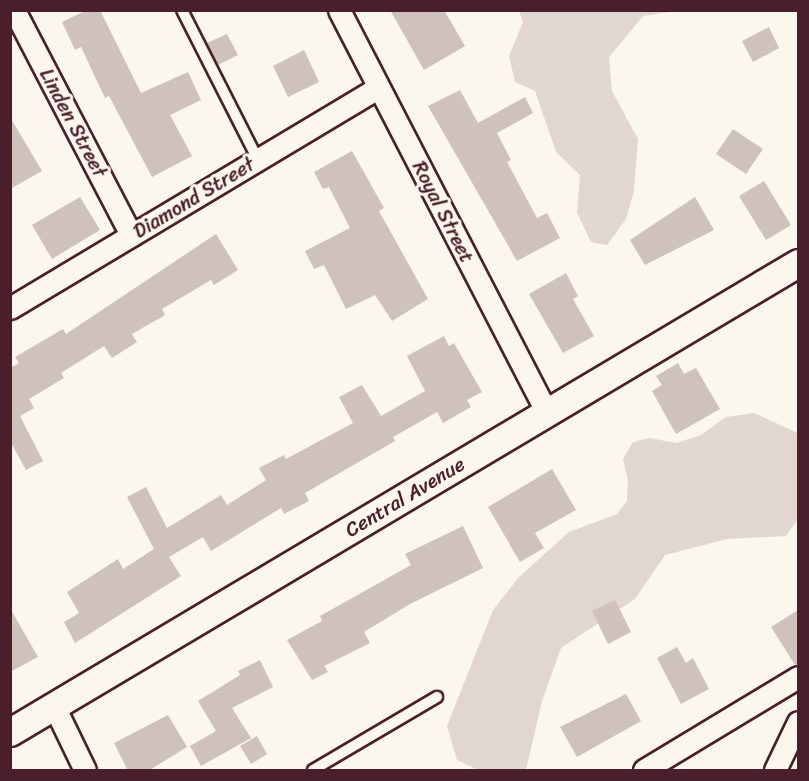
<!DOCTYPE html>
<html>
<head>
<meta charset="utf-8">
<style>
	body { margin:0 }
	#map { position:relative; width:809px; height:781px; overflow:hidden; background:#fbf7ec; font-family:Sriracha,sans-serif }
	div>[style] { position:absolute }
	.green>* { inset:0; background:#e2d7d0 }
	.building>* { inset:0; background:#cfc2bc }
	.roads { filter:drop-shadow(2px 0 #4a1f2b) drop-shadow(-2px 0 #4a1f2b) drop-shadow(0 2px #4a1f2b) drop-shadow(0 -2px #4a1f2b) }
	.service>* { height:10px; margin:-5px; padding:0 5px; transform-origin:5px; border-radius:5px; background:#fbf7ec }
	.minor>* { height:21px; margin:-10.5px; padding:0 10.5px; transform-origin:10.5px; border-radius:10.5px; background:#fbf7ec }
	.tertiary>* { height:27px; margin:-13.5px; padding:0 13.5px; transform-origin:13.5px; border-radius:13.5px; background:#fbf7ec }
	span { translate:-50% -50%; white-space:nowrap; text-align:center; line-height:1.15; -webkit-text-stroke:6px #fbf7ec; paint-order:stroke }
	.street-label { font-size:20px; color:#4a1f2b }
	.frame { position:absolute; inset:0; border:12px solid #4a1f2b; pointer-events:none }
</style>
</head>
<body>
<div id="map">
	<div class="green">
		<div style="clip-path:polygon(519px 11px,677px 11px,643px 16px,609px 57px,612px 91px,638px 139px,634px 191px,626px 219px,607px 245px,591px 242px,577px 213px,580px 175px,556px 152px,535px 91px,515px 82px,509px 56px,523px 22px)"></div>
		<div style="clip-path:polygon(754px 413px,798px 433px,798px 519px,786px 536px,727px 539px,665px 555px,635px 599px,561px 648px,542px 701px,526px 770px,478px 770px,457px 760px,447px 726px,493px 610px,519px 577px,569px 532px,617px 514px,627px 501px,628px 480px,623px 459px,633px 442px,650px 438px,676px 443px,701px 435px,726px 417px)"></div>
	</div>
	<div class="building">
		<div style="clip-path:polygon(87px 10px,100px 10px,141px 93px,188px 72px,201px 100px,170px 115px,192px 156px,152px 177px,109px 96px,105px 98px,81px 47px,75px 50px,62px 22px)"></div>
		<div style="clip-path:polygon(390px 10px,444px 10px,465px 46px,424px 70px)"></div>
		<div style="clip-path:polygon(769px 27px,779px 48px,753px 62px,742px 41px)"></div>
		<div style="clip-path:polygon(227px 34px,238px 55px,218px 65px,207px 43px)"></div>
		<div style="clip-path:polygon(304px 50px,319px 82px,288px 97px,273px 66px)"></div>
		<div style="clip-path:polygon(460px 90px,478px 123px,525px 97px,533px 113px,497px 133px,511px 160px,507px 162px,537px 218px,547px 213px,560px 238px,517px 261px,428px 106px)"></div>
		<div style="clip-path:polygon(10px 117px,42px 171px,10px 189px)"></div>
		<div style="clip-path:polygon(733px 129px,763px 149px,746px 174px,716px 154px)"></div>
		<div style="clip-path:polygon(352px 151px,384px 208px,379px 211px,428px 299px,392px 321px,375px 295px,346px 309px,324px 265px,314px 269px,305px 251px,350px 228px,329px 187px,323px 189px,314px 172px)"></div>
		<div style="clip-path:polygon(764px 181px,791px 225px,766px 240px,739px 196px)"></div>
		<div style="clip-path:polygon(80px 197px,100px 230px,52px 259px,32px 225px)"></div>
		<div style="clip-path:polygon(695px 197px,714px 230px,645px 265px,630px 240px)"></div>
		<div style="clip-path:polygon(216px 234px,238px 270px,214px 285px,211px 280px,162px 309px,165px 315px,132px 334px,137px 342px,112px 358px,104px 346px,61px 373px,64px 378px,29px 399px,34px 408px,20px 416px,43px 461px,26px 470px,10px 441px,10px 368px,19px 363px,15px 357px,63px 329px,66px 334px)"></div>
		<div style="clip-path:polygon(566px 273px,578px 296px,573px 299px,594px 336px,563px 353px,529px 294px)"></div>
		<div style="clip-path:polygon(444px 336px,449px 346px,454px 343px,482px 392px,467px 400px,471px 407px,443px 423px,437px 412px,393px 437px,395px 441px,305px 493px,309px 501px,284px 514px,281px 508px,211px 551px,203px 537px,169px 557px,181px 576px,75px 643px,64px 622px,79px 613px,67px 592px,118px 559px,123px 569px,154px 549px,127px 497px,146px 487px,167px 528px,221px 495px,227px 505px,266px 480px,259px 468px,284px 455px,286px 459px,353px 423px,339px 397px,362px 385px,381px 416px,425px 391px,407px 356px)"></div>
		<div style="clip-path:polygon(678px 363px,684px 374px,696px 368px,720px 409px,676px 434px,652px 391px,662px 385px,656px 376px)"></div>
		<div style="clip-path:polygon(552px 469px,576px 510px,535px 533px,544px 548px,520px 562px,488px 507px)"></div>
		<div style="clip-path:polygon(463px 526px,483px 568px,410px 604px,364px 632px,370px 643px,324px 666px,328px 672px,312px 680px,287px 640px,322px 621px,320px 616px,411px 565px,405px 554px)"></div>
		<div style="clip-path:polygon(615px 600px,631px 632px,608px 644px,592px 611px)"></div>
		<div style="clip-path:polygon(10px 608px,38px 657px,10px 672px)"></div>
		<div style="clip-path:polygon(798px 610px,798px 664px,795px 665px,771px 627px)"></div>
		<div style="clip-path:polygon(677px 647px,686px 663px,693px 658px,709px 689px,681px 704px,657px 658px)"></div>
		<div style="clip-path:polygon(260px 660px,273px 687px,232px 708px,251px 738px,201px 766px,190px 746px,216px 731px,198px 701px,240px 675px,238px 671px)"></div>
		<div style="clip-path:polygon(626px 694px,641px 721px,577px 757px,560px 727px)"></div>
		<div style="clip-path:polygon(168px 715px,187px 747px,148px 771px,128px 771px,114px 743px)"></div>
		<div style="clip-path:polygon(257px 736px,267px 754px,251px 764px,240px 746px)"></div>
	</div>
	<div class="roads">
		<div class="service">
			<div style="left:182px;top:10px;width:168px;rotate:63.1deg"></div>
			<div style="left:313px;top:770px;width:144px;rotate:-30.5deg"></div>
		</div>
		<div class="minor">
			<div style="left:14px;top:10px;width:254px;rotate:62.5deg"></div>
			<div style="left:339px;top:10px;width:454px;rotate:62.7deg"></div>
			<div style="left:10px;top:308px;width:429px;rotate:-30.9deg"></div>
			<div style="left:54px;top:706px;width:71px;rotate:64.2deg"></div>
			<div style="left:644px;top:770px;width:180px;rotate:-31.1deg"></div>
			<div style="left:775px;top:770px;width:53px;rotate:-64.4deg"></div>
		</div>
		<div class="tertiary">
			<div style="left:10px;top:732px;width:917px;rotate:-30.76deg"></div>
		</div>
	</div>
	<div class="street-label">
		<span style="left:73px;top:123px;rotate:62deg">Linden Street</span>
		<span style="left:194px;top:198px;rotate:-31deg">Diamond Street</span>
		<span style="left:443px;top:212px;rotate:63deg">Royal Street</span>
		<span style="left:405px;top:497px;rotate:-31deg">Central Avenue</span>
	</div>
	<div class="frame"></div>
</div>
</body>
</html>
